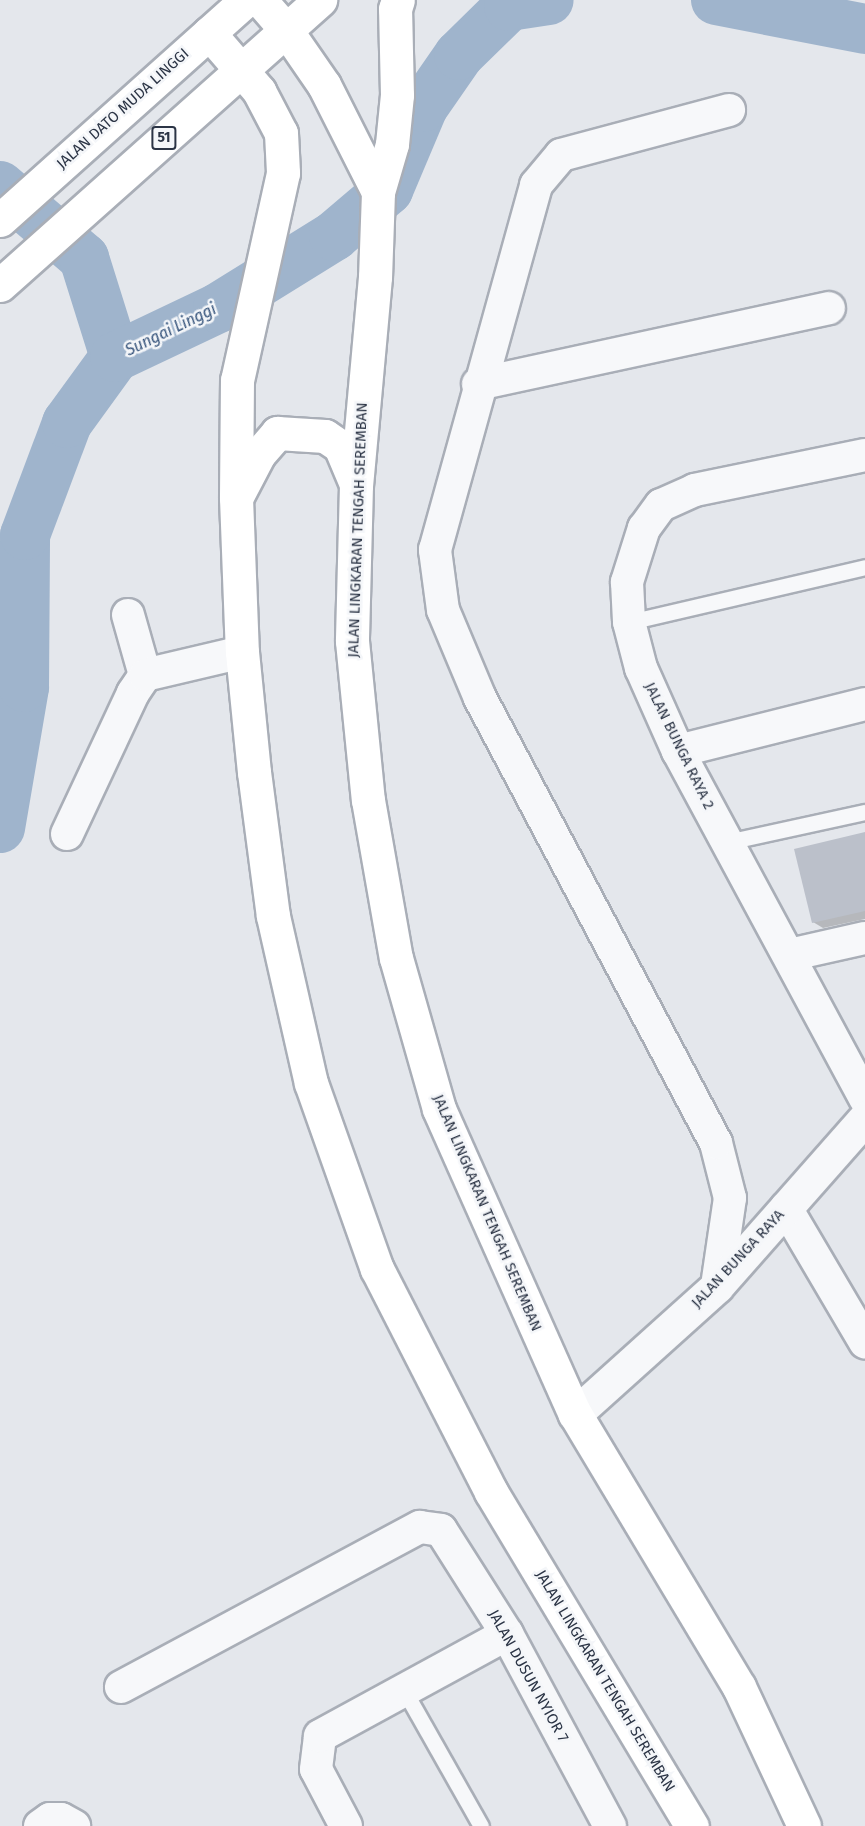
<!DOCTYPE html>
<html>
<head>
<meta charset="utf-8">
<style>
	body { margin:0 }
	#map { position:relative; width:865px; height:1826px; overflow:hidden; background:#e4e7ec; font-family:"Fira Sans",sans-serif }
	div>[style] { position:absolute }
	.shadow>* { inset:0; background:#0003 }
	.river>* { height:50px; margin:-25px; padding:0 25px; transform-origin:25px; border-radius:25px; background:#9fb4cc }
	.building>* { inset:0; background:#bbc0ca }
	.roads { filter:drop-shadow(2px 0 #a9aeb7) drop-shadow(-2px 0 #a9aeb7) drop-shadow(0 2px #a9aeb7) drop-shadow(0 -2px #a9aeb7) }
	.service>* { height:15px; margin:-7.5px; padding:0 7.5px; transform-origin:7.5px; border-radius:7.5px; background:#f7f8fa }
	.minor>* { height:32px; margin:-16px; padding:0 16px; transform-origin:16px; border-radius:16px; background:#f7f8fa }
	.tertiary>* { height:33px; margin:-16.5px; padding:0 16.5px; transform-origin:16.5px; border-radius:16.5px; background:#f7f8fa }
	.primary>* { height:33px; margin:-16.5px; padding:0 16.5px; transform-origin:16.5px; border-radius:16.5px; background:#fff }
	.trunk>* { height:33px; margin:-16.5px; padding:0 16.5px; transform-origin:16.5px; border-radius:16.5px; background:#fff }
	span { translate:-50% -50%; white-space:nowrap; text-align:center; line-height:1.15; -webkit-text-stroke:5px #f4f6f9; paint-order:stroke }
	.shield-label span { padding:2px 4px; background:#f4f6f9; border:2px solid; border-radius:4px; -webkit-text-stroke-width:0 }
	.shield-label { font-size:14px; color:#2b3445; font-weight:700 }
	.street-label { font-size:15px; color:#2b3445 }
	.water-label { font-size:16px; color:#34527a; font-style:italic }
</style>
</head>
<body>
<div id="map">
	<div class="shadow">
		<div style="clip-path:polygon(865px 834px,865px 919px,823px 928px,813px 922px)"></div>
	</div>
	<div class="river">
		<div style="left:716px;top:0;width:152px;rotate:11deg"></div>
		<div style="left:0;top:186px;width:111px;rotate:40.6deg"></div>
		<div style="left:84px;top:258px;width:104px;rotate:72.6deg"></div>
		<div style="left:0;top:828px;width:143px;rotate:-80.3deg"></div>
		<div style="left:24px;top:687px;width:152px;rotate:-89.6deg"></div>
		<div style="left:25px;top:535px;width:120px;rotate:-69.4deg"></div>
		<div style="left:67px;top:423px;width:82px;rotate:-54deg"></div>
		<div style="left:115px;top:357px;width:114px;rotate:-25.4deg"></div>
		<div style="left:218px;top:308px;width:137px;rotate:-31.8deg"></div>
		<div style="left:334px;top:236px;width:71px;rotate:-40.4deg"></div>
		<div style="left:388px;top:190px;width:90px;rotate:-67.1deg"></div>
		<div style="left:423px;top:107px;width:63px;rotate:-55.3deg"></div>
		<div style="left:459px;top:55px;width:70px;rotate:-44.4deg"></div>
		<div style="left:509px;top:6px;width:40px;rotate:-8.5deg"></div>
	</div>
	<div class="building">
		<div style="clip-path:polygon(865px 832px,865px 911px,812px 923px,794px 849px)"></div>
	</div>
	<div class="roads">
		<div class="service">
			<div style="left:629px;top:622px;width:242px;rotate:-13.1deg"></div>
			<div style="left:727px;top:842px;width:141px;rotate:-12.3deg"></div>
			<div style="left:404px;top:1690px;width:156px;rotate:60.5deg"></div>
		</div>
		<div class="minor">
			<div style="left:478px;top:384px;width:359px;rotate:-12.2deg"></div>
			<div style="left:865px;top:455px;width:174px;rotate:168.4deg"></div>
			<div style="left:695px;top:490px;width:37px;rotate:156deg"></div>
			<div style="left:661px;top:505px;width:29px;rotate:126deg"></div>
			<div style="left:644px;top:528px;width:57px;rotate:107.5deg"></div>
			<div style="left:627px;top:582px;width:40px;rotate:87.1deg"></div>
			<div style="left:629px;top:622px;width:48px;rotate:75.4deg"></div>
			<div style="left:641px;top:668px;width:91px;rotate:66deg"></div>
			<div style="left:678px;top:751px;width:395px;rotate:61.7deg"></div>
			<div style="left:128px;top:615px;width:62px;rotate:74.2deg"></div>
			<div style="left:678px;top:751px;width:193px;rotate:-14.1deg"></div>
			<div style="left:67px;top:834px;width:156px;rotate:-64.9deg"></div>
			<div style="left:133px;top:693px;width:22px;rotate:-56deg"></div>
			<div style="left:145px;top:675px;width:100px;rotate:-13.3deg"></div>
			<div style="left:789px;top:955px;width:78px;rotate:-12.6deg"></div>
			<div style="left:786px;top:1208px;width:156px;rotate:59.5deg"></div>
			<div style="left:717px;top:1286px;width:89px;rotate:-81.6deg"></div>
			<div style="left:730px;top:1198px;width:57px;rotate:-104.3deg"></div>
			<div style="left:716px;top:1143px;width:504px;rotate:-117.94deg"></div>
			<div style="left:480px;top:698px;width:95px;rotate:-112.8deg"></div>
			<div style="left:443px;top:610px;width:61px;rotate:-97.6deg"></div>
			<div style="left:435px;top:550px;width:379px;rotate:-74.5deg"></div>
			<div style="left:536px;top:185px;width:39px;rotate:-50deg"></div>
			<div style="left:561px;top:155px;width:174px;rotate:-15deg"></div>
			<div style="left:121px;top:1687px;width:339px;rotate:-28.2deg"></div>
			<div style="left:420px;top:1527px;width:21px;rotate:8deg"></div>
			<div style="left:441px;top:1530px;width:123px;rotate:57.6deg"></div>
			<div style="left:507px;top:1634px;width:218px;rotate:61.8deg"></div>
			<div style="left:40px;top:1826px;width:12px;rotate:-35deg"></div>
			<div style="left:50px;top:1819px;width:11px"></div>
			<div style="left:61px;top:1819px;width:15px;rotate:28deg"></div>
			<div style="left:346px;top:1826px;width:64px;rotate:-117.8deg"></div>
			<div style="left:316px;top:1769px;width:33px;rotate:-83deg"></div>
			<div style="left:320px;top:1736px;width:213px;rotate:-28.6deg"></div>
		</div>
		<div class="tertiary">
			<div style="left:575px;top:1414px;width:191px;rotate:-42deg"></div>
			<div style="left:717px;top:1286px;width:224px;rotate:-48.6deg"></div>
		</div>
		<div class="primary">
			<div style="left:260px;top:0;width:40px;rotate:49deg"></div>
			<div style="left:286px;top:30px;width:67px;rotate:55.4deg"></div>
			<div style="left:324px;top:85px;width:120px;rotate:63.2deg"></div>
			<div style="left:378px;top:192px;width:85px;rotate:92deg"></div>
			<div style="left:375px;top:277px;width:209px;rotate:95.2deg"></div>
			<div style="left:356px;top:485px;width:156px;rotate:91.5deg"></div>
			<div style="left:352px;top:641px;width:160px;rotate:84.3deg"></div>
			<div style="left:368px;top:800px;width:160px;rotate:80deg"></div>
			<div style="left:396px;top:958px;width:157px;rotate:74.1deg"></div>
			<div style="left:439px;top:1109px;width:334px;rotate:66deg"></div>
			<div style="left:575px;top:1414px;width:318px;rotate:59deg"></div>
			<div style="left:739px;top:1687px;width:153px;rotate:64.9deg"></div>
			<div style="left:209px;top:33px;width:77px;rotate:49.2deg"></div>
			<div style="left:259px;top:91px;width:47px;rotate:62.4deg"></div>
			<div style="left:281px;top:133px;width:40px;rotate:87.1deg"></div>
			<div style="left:283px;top:173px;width:212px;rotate:102.5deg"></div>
			<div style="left:237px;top:380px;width:118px;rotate:90.5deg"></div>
			<div style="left:236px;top:498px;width:154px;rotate:87.8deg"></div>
			<div style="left:242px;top:652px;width:121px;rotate:84.3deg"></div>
			<div style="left:254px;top:772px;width:145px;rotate:82.5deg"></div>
			<div style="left:273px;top:916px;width:171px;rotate:77.2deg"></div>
			<div style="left:311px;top:1083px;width:197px;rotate:70.5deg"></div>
			<div style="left:377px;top:1269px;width:250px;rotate:62.9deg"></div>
			<div style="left:491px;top:1492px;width:390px;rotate:59deg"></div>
			<div style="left:237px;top:496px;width:47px;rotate:-62.4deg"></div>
			<div style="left:259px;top:454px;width:28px;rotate:-49deg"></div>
			<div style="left:277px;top:433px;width:48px;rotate:3.6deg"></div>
			<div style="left:325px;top:436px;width:18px;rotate:34deg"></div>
			<div style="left:340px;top:446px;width:41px;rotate:67.2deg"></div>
		</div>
		<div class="trunk">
			<div style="left:378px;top:192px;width:50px;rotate:-73.7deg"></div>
			<div style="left:392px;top:144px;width:49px;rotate:-84.2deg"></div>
			<div style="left:397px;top:95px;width:86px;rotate:-91.3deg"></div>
			<div style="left:395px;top:9px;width:9px;rotate:-72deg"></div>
			<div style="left:0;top:220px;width:330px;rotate:-41.8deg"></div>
			<div style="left:0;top:285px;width:429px;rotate:-41.7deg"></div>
		</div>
	</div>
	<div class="shield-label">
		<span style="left:164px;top:138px">51</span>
	</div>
	<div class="street-label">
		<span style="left:123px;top:109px;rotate:-42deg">JALAN DATO MUDA LINGGI</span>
		<span style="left:358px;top:530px;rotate:-88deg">JALAN LINGKARAN TENGAH SEREMBAN</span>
		<span style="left:679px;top:746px;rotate:64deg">JALAN BUNGA RAYA 2</span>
		<span style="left:487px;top:1213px;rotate:67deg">JALAN LINGKARAN TENGAH SEREMBAN</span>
		<span style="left:738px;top:1259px;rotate:-47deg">JALAN BUNGA RAYA</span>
		<span style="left:528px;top:1676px;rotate:61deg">JALAN DUSUN NYIOR 7</span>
		<span style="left:605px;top:1681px;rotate:59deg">JALAN LINGKARAN TENGAH SEREMBAN</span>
	</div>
	<div class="water-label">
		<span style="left:171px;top:330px;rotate:-26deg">Sungai Linggi</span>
	</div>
</div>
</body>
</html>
